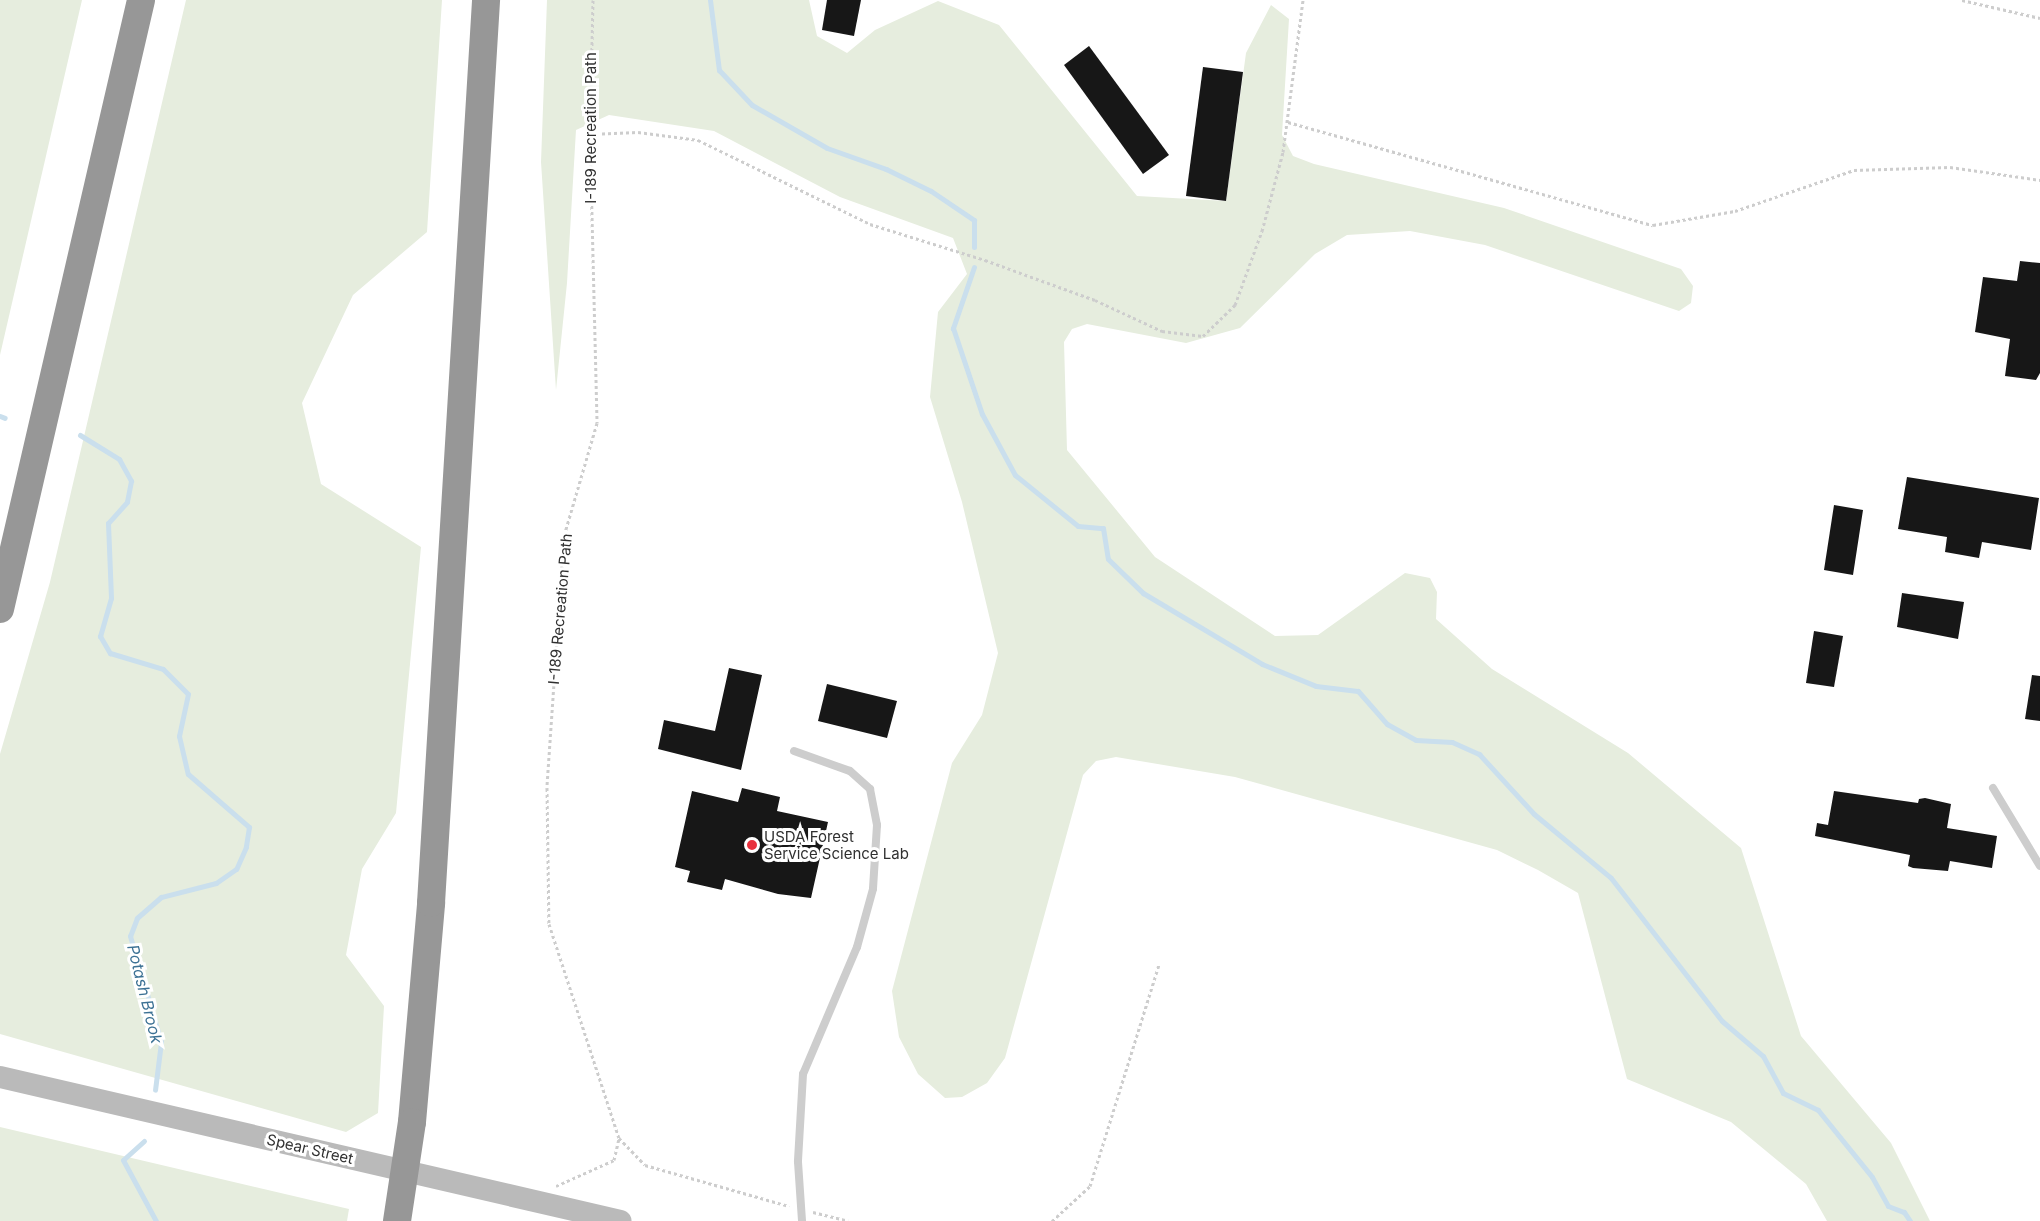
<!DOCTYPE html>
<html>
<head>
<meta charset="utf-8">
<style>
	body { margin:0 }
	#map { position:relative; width:2040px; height:1221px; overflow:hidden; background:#fff; font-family:Inter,sans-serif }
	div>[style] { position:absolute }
	.green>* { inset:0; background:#e6edde }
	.stream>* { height:5px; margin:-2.5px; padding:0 2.5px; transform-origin:2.5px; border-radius:2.5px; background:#cadfed }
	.building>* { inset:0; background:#171717 }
	.path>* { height:3px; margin-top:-1.5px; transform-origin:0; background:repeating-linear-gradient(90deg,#cdcdcd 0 3px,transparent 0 6px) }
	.lane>* { height:8px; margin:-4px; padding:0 4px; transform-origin:4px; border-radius:4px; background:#cdcdcd }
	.secondary>* { height:22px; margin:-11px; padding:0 11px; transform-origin:11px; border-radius:11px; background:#bababa }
	.highway>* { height:28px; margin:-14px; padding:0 14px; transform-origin:14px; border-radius:14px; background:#979797 }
	.highway-bridge>* { height:28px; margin:-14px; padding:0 14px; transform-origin:14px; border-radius:14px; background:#979797 }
	.dots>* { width:16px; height:16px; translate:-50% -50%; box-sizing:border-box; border:3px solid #fff; border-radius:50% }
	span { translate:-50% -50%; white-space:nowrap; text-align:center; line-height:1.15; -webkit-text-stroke:6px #fff; paint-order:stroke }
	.street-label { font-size:15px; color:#303030 }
	.poi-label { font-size:15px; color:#303030 }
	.left { translate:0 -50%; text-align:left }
	.water-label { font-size:16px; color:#3c7194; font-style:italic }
</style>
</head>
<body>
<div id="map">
	<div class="green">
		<div style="clip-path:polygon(0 0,82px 0,0 355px)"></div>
		<div style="clip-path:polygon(186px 0,442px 0,427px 232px,353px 295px,302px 403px,321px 484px,421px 547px,396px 813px,362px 869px,346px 955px,384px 1006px,378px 1113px,346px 1132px,0 1034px,0 754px,50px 582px)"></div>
		<div style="clip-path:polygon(547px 0,809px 0,817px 36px,847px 53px,875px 30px,938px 1px,999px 25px,1137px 196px,1226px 201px,1246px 53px,1271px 5px,1289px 19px,1282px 135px,1293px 156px,1314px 164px,1504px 208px,1681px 269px,1693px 286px,1691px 303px,1679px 311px,1485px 245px,1410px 231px,1347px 235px,1315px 254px,1240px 328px,1186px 343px,1087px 324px,1072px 329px,1064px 342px,1067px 450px,1155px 557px,1275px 636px,1318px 635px,1405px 573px,1430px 578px,1437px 592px,1436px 619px,1492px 669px,1628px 753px,1741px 848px,1801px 1036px,1891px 1143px,1930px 1221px,1827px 1221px,1806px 1184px,1731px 1122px,1627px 1079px,1578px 893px,1538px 870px,1497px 850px,1235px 777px,1116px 757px,1096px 761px,1083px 775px,1005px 1058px,987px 1083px,962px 1097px,945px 1098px,918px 1074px,899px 1037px,892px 991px,952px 763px,982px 715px,998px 653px,962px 502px,930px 397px,938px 312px,967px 274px,953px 238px,840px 197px,714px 131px,609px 115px,576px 130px,567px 283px,556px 390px,541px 162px)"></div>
		<div style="clip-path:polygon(0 1127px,349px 1209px,347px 1221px,0 1221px)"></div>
	</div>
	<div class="stream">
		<div style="left:710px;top:0;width:71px;rotate:82.7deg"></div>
		<div style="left:719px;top:70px;width:48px;rotate:46.7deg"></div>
		<div style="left:752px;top:105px;width:86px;rotate:29.8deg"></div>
		<div style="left:827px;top:148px;width:63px;rotate:19.6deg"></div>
		<div style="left:886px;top:169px;width:50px;rotate:26.1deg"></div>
		<div style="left:931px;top:191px;width:52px;rotate:34deg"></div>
		<div style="left:974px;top:220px;width:27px;rotate:90deg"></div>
		<div style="left:974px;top:267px;width:65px;rotate:109deg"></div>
		<div style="left:953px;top:328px;width:91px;rotate:71.4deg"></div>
		<div style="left:982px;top:414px;width:69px;rotate:61.6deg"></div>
		<div style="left:1015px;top:475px;width:81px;rotate:39deg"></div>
		<div style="left:1078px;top:526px;width:25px;rotate:5deg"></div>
		<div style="left:1103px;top:528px;width:31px;rotate:81deg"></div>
		<div style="left:1108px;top:559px;width:49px;rotate:44.2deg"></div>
		<div style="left:1143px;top:593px;width:139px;rotate:30.8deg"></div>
		<div style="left:1262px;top:664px;width:58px;rotate:22.2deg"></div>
		<div style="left:1316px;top:686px;width:42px;rotate:6.8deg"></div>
		<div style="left:1358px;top:691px;width:44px;rotate:48.7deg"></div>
		<div style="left:1387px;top:724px;width:33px;rotate:29deg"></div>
		<div style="left:1416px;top:740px;width:36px;rotate:3deg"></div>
		<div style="left:1452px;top:742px;width:30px;rotate:24deg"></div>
		<div style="left:1479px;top:754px;width:81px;rotate:47.5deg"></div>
		<div style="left:1534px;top:814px;width:100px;rotate:39.7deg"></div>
		<div style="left:1611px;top:878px;width:181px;rotate:52.2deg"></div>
		<div style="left:1722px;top:1021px;width:54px;rotate:40.5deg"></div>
		<div style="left:1763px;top:1056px;width:42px;rotate:61.6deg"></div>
		<div style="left:1783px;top:1093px;width:39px;rotate:26deg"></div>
		<div style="left:1818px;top:1110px;width:86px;rotate:51.1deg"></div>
		<div style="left:1872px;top:1177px;width:33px;rotate:61deg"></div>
		<div style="left:1888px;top:1206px;width:17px;rotate:21deg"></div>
		<div style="left:1904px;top:1212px;width:11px;rotate:56deg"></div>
		<div style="left:0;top:416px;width:5px;rotate:22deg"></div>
		<div style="left:80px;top:435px;width:46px;rotate:31.6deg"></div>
		<div style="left:119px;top:459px;width:25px;rotate:61deg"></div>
		<div style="left:131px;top:481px;width:21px;rotate:101deg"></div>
		<div style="left:127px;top:502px;width:28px;rotate:132deg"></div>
		<div style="left:108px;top:523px;width:75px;rotate:87.7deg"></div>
		<div style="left:111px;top:598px;width:40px;rotate:106deg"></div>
		<div style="left:100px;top:636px;width:20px;rotate:60deg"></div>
		<div style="left:110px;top:653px;width:55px;rotate:16.8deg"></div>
		<div style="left:163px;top:669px;width:35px;rotate:45deg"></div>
		<div style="left:188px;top:694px;width:43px;rotate:102.1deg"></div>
		<div style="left:179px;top:736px;width:39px;rotate:77deg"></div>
		<div style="left:188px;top:774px;width:81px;rotate:41deg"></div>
		<div style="left:249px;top:827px;width:20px;rotate:99deg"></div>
		<div style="left:246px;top:847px;width:24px;rotate:114deg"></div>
		<div style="left:236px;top:869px;width:24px;rotate:145deg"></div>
		<div style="left:216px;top:883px;width:57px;rotate:165.7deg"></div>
		<div style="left:161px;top:897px;width:32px;rotate:139deg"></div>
		<div style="left:137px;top:918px;width:19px;rotate:111deg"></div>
		<div style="left:130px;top:936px;width:110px;rotate:73.7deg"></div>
		<div style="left:161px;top:1042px;width:48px;rotate:97.1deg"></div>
		<div style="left:144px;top:1141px;width:28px;rotate:138deg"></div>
		<div style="left:123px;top:1160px;width:69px;rotate:61.6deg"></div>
	</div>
	<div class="building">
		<div style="clip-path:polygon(827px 0,861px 0,854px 36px,822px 30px)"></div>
		<div style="clip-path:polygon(1089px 46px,1169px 155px,1143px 174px,1064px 65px)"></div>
		<div style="clip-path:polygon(1203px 67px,1243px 72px,1226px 201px,1186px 196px)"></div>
		<div style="clip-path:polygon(2020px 261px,2040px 263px,2040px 373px,2036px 380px,2005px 376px,2010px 339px,1975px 332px,1983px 277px,2017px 281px)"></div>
		<div style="clip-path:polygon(1907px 477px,2039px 498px,2031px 550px,1982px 542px,1979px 558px,1945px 552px,1947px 537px,1898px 529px)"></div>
		<div style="clip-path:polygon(1834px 505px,1863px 510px,1853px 575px,1824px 570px)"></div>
		<div style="clip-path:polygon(1902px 593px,1964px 602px,1958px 639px,1897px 627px)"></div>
		<div style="clip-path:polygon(1814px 631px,1843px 636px,1834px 687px,1806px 683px)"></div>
		<div style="clip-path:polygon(729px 668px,762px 675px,741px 770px,658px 749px,664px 720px,715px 731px)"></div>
		<div style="clip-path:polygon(2032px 675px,2040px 676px,2040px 721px,2025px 719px)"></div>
		<div style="clip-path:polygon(827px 684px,897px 701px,887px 738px,818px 721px)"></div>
		<div style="clip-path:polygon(742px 788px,780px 797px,777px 811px,828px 822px,811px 898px,778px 894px,725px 879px,722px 890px,687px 882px,690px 871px,675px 867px,692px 791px,738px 802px)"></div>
		<div style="clip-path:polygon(1834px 791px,1918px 803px,1919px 799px,1925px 798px,1951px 804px,1947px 828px,1997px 836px,1992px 868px,1950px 861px,1948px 871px,1913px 868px,1908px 866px,1910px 855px,1815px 836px,1817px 823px,1828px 825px)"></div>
	</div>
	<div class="path">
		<div style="left:593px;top:0;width:134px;rotate:91.3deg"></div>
		<div style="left:590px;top:134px;width:289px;rotate:88.6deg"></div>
		<div style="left:597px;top:423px;width:118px;rotate:106.3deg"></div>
		<div style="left:564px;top:536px;width:253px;rotate:93.9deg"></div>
		<div style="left:547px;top:788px;width:136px;rotate:89.2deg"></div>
		<div style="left:549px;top:924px;width:225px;rotate:71.9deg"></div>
		<div style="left:619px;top:1138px;width:37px;rotate:46deg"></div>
		<div style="left:645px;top:1165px;width:150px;rotate:15.9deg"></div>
		<div style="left:1962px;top:0;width:80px;rotate:13deg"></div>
		<div style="left:1288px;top:122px;width:379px;rotate:15.8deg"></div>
		<div style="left:1653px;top:225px;width:83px;rotate:-9.7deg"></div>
		<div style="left:1735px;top:211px;width:126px;rotate:-19deg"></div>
		<div style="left:1854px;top:170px;width:96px;rotate:-1.8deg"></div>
		<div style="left:1950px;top:167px;width:91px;rotate:8.2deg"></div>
		<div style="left:590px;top:134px;width:48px;rotate:-2.4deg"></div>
		<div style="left:638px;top:132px;width:61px;rotate:7.6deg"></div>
		<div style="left:698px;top:140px;width:191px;rotate:26deg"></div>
		<div style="left:870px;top:224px;width:121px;rotate:17.4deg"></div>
		<div style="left:985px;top:260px;width:117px;rotate:20deg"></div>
		<div style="left:1095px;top:300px;width:74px;rotate:24.8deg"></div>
		<div style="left:1162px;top:331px;width:41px;rotate:7deg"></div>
		<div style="left:1203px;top:336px;width:45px;rotate:-44.1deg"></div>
		<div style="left:1235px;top:305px;width:79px;rotate:-70deg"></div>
		<div style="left:1262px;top:231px;width:82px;rotate:-75.1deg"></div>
		<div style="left:1283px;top:152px;width:153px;rotate:-82.5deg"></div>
		<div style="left:556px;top:1186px;width:64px;rotate:-24.1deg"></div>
		<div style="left:614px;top:1160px;width:23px;rotate:-77deg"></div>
		<div style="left:813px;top:1212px;width:36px;rotate:14deg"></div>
		<div style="left:1052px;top:1221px;width:52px;rotate:-42.6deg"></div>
		<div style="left:1090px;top:1186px;width:232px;rotate:-72.7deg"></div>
	</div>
	<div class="lane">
		<div style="left:794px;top:751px;width:59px;rotate:19.7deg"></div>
		<div style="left:850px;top:771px;width:27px;rotate:42deg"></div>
		<div style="left:870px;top:789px;width:37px;rotate:79deg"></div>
		<div style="left:877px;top:825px;width:64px;rotate:93.6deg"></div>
		<div style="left:873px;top:889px;width:60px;rotate:105.4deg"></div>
		<div style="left:857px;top:947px;width:138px;rotate:113deg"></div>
		<div style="left:803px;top:1074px;width:88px;rotate:93.3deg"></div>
		<div style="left:798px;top:1162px;width:59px;rotate:86.1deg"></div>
		<div style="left:1993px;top:788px;width:91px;rotate:58.9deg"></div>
	</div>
	<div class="secondary">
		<div style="left:0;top:1077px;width:637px;rotate:13.06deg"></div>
	</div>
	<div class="highway">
		<div style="left:0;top:609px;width:625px;rotate:-76.96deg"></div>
		<div style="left:412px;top:1122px;width:220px;rotate:-85deg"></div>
		<div style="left:431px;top:903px;width:905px;rotate:-86.51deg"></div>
	</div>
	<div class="highway-bridge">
		<div style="left:397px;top:1221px;width:100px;rotate:-81.4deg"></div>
	</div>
	<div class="dots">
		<div style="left:752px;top:845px;background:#e8313d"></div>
	</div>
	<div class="street-label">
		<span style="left:591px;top:128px;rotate:-90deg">I-189 Recreation Path</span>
		<span style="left:560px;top:609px;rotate:-85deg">I-189 Recreation Path</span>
		<span style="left:310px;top:1149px;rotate:13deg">Spear Street</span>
	</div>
	<div class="poi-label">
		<span class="left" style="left:764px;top:845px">USDA Forest<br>Service Science Lab</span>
	</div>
	<div class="water-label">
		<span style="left:145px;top:994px;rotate:76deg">Potash Brook</span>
	</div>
</div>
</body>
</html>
